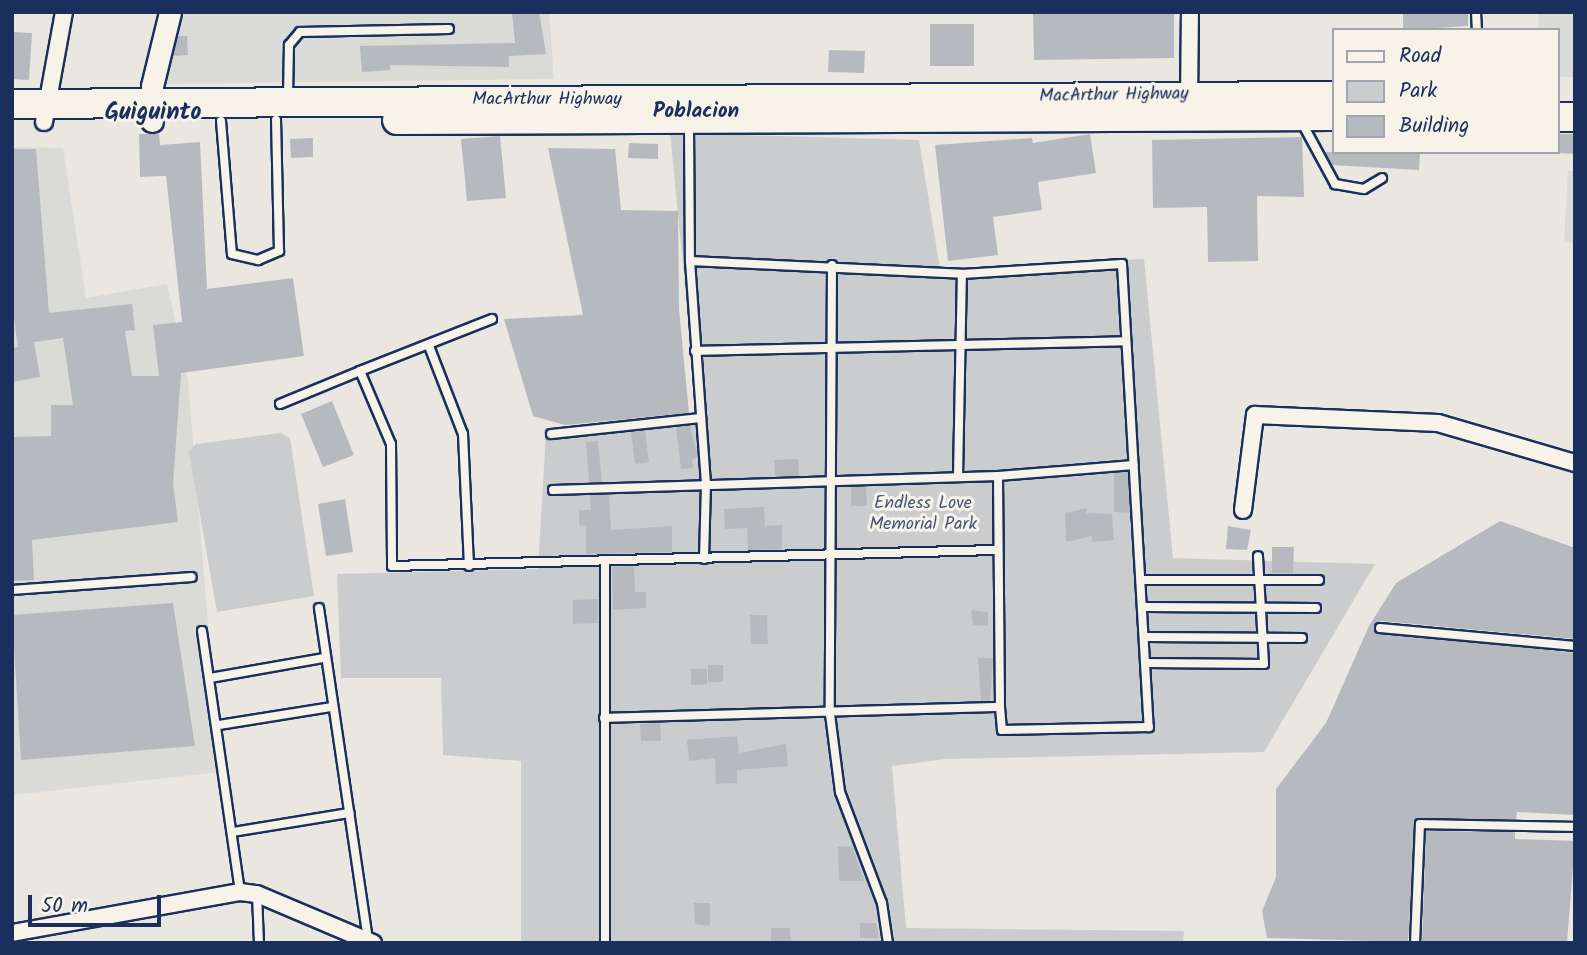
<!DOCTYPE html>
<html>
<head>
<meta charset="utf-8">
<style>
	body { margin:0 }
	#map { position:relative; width:1587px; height:955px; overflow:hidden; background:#eae7e0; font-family:Kalam,sans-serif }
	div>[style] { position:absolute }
	.built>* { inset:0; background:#dadad6 }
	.green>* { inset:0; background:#cbcccd }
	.building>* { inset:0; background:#b6babf }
	.roads { filter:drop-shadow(2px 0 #1b2f5e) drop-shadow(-2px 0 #1b2f5e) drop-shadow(0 2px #1b2f5e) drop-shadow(0 -2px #1b2f5e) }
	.service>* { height:8px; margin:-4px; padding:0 4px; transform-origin:4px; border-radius:4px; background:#f7f3e8 }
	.minor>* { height:16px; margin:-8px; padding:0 8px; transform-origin:8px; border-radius:8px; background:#f7f3e8 }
	.tertiary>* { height:21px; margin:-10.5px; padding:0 10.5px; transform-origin:10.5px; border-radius:10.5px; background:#f7f3e8 }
	.trunk>* { height:28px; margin:-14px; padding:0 14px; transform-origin:14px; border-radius:14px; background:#f7f3e8 }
	span { translate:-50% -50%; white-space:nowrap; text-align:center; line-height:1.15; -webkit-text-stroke:6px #f7f3e8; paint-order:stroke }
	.street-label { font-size:18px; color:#1b2f5e }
	.park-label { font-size:18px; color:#47567a }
	.quarter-label { font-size:21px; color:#1b2f5e; font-weight:700 }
	.district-label { font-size:24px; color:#1b2f5e; font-weight:700 }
	.frame { position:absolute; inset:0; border:14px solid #1b2f5e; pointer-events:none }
	.legend { position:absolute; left:1332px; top:28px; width:228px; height:126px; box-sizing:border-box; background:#f7f3e8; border:2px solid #9fa5b1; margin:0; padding:9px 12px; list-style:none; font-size:21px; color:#1b2f5e }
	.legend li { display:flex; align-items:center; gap:14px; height:35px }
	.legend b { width:35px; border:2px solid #9fa5b1 }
	.scale { position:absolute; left:28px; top:895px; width:133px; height:32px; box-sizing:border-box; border:4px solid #1b2f5e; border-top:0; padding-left:9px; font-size:21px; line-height:24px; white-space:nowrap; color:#1b2f5e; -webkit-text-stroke:5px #f7f3e8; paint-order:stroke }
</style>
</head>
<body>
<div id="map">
	<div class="built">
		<div style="clip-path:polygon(173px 12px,549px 12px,554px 79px,159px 84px)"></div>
		<div style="clip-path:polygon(1539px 12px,1575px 12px,1575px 77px,1557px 77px,1557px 30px,1538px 30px)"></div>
		<div style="clip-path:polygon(12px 147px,63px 148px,86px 298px,167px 284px,188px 380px,220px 772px,12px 795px)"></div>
		<div style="clip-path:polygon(1568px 171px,1575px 171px,1575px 243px,1564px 242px)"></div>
	</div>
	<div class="green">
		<div style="clip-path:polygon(670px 133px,919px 140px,940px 269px,1144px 259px,1173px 558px,1375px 564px,1264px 752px,946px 759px,892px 766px,906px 928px,1184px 931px,1183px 943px,521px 943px,521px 761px,443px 755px,441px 678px,341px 678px,337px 574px,538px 569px,546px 432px,698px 419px)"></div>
		<div style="clip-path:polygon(281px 433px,290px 438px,314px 596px,217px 612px,189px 452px,196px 444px)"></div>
	</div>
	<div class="building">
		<div style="clip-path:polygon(512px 12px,539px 12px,546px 54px,509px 56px,509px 67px,390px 65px,390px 70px,362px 72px,360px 46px,515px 43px)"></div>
		<div style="clip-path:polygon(1033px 12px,1174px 12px,1174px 58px,1034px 60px)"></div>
		<div style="clip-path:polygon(1403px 12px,1468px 12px,1468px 26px,1403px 30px)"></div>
		<div style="clip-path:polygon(930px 24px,974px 24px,974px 66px,930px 66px)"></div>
		<div style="clip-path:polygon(12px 32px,32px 33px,29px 80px,12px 79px)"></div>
		<div style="clip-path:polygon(178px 36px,187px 36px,188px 55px,173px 56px)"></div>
		<div style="clip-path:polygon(829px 50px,865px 51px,864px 73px,828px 72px)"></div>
		<div style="clip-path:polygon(139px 134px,159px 134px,160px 145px,200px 142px,207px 289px,293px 278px,304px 356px,181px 373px,173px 484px,178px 522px,32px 540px,34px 580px,12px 581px,12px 437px,51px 436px,51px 405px,73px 405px,63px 338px,34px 342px,40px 377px,12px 382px,12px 348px,18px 347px,12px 305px,12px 149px,36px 149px,49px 313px,132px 304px,135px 330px,125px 331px,132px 376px,159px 376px,153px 325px,182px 322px,166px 176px,140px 177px)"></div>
		<div style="clip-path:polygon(1090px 134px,1096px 173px,1038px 182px,1042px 210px,993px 217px,998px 255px,948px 261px,935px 145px,1032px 138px,1033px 143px)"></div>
		<div style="clip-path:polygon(1557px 134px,1575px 134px,1575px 154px,1557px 153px)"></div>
		<div style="clip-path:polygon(500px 136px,506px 198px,467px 201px,461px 139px)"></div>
		<div style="clip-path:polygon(1302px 137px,1304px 197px,1257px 196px,1258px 261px,1208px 262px,1207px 207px,1153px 208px,1152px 140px)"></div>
		<div style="clip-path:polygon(313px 138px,313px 157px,291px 158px,290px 139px)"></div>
		<div style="clip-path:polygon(629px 143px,658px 144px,658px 159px,628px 158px)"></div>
		<div style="clip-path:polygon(548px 148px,615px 149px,621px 210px,678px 211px,679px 309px,689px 413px,565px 425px,533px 416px,504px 319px,583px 315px)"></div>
		<div style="clip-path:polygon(1325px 152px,1420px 152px,1419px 170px,1332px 165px)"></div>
		<div style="clip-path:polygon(332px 401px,354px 455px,323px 467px,301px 414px)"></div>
		<div style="clip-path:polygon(690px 426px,698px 458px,692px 459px,693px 468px,681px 469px,676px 427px)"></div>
		<div style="clip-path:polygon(645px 431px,649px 462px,635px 464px,631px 432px)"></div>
		<div style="clip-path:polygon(598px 441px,602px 482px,589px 482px,586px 442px)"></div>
		<div style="clip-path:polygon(798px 459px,799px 476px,775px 476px,774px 460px)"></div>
		<div style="clip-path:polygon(1128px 472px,1130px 513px,1114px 512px,1114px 473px)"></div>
		<div style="clip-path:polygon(851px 487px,866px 487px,867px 506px,851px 506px)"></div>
		<div style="clip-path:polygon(590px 495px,609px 495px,611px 530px,672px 526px,672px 552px,586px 554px,586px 525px,579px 526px,579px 510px,591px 510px)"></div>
		<div style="clip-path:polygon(345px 499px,353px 552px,326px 556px,318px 504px)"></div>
		<div style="clip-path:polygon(764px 507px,765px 526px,782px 525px,782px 549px,748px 550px,747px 528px,725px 529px,724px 509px)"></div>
		<div style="clip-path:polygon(1087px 508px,1086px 513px,1112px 514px,1114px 540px,1092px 542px,1092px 536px,1066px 542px,1065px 513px)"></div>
		<div style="clip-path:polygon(1500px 521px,1575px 548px,1575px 639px,1381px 621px,1374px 630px,1575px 653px,1575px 815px,1517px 812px,1516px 819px,1416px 819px,1408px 942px,1267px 938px,1262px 911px,1276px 877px,1276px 789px,1326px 723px,1369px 626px,1396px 583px)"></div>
		<div style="clip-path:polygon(1228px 526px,1251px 530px,1247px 550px,1226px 549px)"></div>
		<div style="clip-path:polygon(1272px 547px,1294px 547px,1293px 573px,1272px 573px)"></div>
		<div style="clip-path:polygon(634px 566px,635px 592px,646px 592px,646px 608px,613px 610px,612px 567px)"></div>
		<div style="clip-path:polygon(598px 599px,598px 623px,573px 624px,573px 600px)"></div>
		<div style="clip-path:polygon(173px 603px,195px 746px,21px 760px,12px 615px)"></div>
		<div style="clip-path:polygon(971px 610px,988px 612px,988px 626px,973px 625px)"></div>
		<div style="clip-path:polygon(750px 615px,767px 615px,768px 644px,751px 644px)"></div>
		<div style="clip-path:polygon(978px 658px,993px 658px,990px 701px,981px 701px)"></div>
		<div style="clip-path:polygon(708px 665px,723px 665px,723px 682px,708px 682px)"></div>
		<div style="clip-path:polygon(691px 669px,707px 669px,707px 684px,691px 685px)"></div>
		<div style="clip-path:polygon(660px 723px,661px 741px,641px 741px,640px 724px)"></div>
		<div style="clip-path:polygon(737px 736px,739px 753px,786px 744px,788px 766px,737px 770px,737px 783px,716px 784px,715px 758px,689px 761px,687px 740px)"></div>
		<div style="clip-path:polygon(1426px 831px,1515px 832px,1515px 839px,1575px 841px,1567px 943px,1422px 942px)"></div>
		<div style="clip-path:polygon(852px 846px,864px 881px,839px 881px,838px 847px)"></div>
		<div style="clip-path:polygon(694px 903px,710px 903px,710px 926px,695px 924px)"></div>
		<div style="clip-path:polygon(860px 923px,876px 923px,879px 938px,860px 938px)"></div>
		<div style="clip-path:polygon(771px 928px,790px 928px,791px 943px,771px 943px)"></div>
	</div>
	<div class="roads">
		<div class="service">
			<div style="left:1476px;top:12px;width:18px;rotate:87deg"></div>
			<div style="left:288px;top:96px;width:51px;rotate:-88.9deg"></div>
			<div style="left:289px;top:45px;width:17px;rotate:-50deg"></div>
			<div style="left:300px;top:32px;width:149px;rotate:-1.2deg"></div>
			<div style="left:221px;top:121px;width:133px;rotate:85.3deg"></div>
			<div style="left:232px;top:254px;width:27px;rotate:13deg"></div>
			<div style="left:258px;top:260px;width:23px;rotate:-23deg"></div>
			<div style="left:279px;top:251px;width:131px;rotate:-91.3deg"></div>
			<div style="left:1301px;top:121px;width:72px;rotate:61.6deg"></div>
			<div style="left:1335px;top:184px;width:29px;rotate:10deg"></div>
			<div style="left:1364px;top:189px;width:21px;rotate:-31deg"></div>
			<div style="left:689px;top:125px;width:136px;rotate:89.6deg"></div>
			<div style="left:690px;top:261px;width:223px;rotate:85.9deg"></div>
			<div style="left:706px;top:483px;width:76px;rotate:91.5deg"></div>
			<div style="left:690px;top:261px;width:272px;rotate:2.7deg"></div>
			<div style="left:962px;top:274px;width:160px;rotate:-3.6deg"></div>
			<div style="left:1122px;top:264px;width:464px;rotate:86.7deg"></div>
			<div style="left:1149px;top:727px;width:147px;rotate:178.8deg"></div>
			<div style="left:1002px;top:730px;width:23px;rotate:-95deg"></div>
			<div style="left:832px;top:265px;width:449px;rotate:90.3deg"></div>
			<div style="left:830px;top:714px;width:79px;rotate:82.7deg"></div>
			<div style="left:840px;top:792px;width:119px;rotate:69.3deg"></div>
			<div style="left:882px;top:903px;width:40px;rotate:81.5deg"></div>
			<div style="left:492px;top:319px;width:142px;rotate:158.5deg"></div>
			<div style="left:360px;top:371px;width:79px;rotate:67deg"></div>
			<div style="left:391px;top:444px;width:122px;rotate:89.5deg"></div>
			<div style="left:392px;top:566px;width:604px;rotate:-1.52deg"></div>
			<div style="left:429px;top:346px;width:94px;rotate:68.9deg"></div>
			<div style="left:463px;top:434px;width:132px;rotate:87.4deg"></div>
			<div style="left:695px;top:351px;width:428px;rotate:-1.3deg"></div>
			<div style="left:280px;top:404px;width:87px;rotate:-22.4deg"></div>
			<div style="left:551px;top:434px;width:151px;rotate:-6.1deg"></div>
			<div style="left:958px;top:477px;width:203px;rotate:-88.9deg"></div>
			<div style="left:553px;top:490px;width:445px;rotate:-1.8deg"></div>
			<div style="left:998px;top:476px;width:136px;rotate:-4.6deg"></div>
			<div style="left:605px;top:561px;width:382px;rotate:90deg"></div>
			<div style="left:1143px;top:580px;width:176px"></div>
			<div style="left:12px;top:590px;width:180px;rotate:-4.1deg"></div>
			<div style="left:1145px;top:607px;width:171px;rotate:0.3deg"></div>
			<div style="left:319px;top:608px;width:336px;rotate:81.6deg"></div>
			<div style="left:1380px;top:628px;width:196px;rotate:5.3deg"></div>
			<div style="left:202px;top:631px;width:264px;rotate:81.7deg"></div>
			<div style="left:1146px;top:637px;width:156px;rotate:0.4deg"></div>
			<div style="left:1147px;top:663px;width:117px;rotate:0.5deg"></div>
			<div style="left:1264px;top:664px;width:108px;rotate:-93.2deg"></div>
			<div style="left:210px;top:678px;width:116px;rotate:-10deg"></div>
			<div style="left:604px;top:718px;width:396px;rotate:-1.6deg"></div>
			<div style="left:1000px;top:707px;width:231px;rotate:-90.5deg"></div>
			<div style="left:219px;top:725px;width:113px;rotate:-9.1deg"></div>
			<div style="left:233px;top:832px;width:118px;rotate:-9.3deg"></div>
			<div style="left:257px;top:894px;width:49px;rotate:87.7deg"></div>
			<div style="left:1415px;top:943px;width:119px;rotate:-87.6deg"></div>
			<div style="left:1420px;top:824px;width:155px;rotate:1.1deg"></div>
		</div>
		<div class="minor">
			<div style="left:1189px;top:103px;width:91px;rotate:-89.4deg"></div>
			<div style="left:44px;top:122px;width:112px;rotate:-79.7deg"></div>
			<div style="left:1243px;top:510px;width:96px;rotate:-82.8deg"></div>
			<div style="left:1255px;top:415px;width:183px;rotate:2.5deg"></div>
			<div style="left:1438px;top:423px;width:143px;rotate:16.3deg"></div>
			<div style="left:12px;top:933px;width:232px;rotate:-10.2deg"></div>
			<div style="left:240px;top:892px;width:17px;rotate:7deg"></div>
			<div style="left:257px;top:894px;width:126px;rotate:22.9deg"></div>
		</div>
		<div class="tertiary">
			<div style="left:152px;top:121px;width:35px;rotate:-90deg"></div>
			<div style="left:152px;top:86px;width:76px;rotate:-76.3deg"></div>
		</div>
		<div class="trunk">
			<div style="left:12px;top:104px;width:1321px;rotate:-0.35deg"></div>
			<div style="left:1557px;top:117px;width:18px"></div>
			<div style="left:397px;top:120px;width:936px;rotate:-0.24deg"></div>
		</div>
	</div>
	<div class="street-label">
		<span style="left:1114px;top:96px;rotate:-1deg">MacArthur Highway</span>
		<span style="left:547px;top:100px">MacArthur Highway</span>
	</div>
	<div class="park-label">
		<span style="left:923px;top:515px">Endless Love<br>Memorial Park</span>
	</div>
	<div class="quarter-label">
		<span style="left:696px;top:112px">Poblacion</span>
	</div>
	<div class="district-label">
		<span style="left:153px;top:113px">Guiguinto</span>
	</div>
	<div class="frame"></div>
	<ul class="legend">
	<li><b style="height:9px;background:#f7f3e8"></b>Road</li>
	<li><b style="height:19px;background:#cbcccd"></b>Park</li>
	<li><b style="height:19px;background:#b6babf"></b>Building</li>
	</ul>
	<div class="scale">50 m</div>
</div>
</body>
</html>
